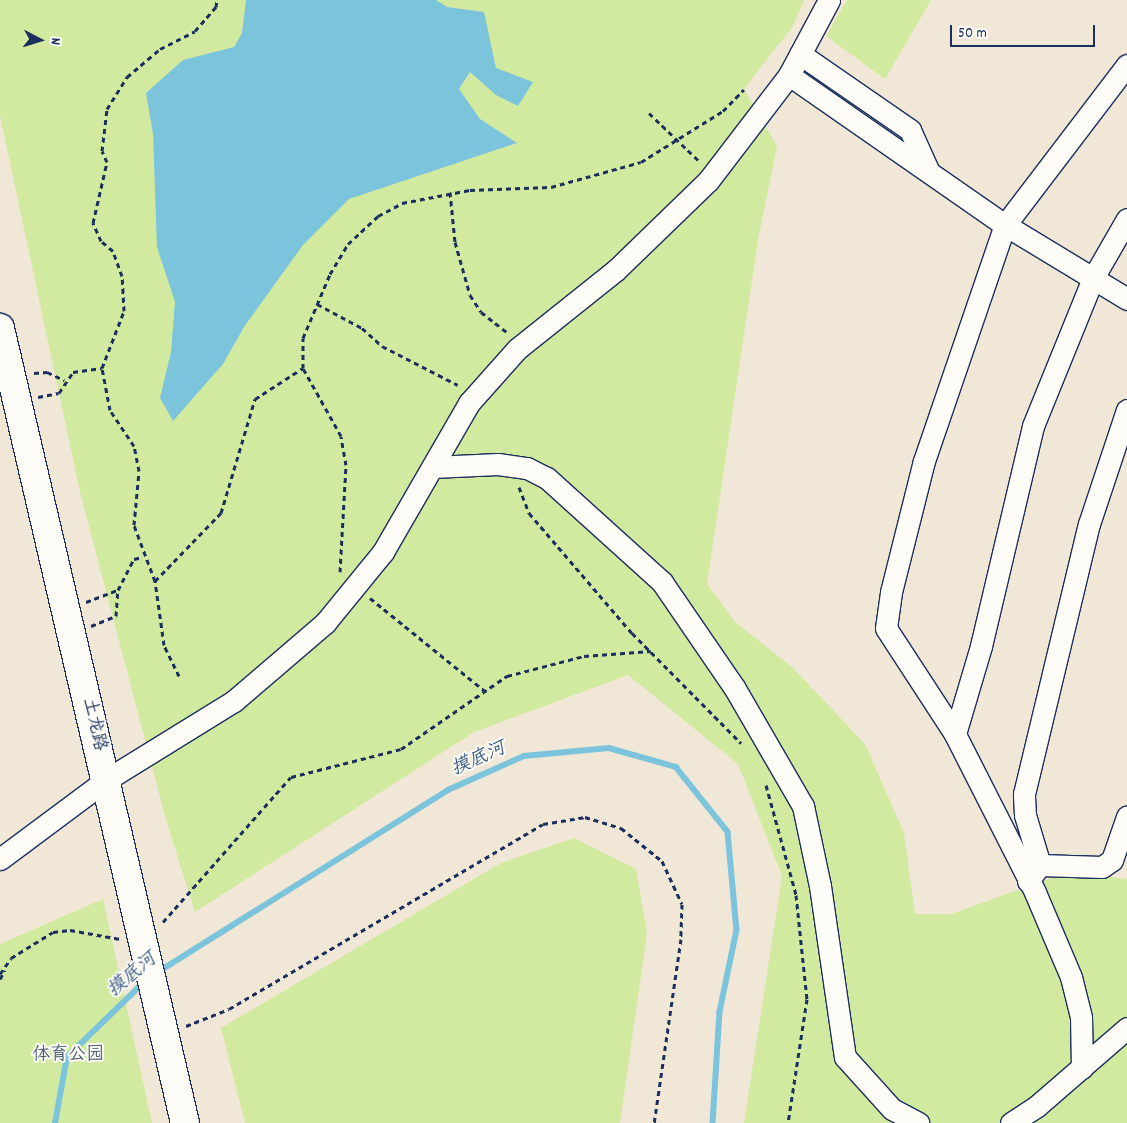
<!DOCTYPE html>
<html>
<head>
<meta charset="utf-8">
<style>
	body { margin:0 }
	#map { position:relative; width:1127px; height:1123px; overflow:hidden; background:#f1e7d6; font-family:Dekko,"LXGW WenKai TC",sans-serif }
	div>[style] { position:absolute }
	.green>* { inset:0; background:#d1ea9f }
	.water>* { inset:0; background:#7bc4dc }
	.stream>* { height:5.5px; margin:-2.75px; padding:0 2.75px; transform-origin:2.75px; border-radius:2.75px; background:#7bc4dc }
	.path>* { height:3px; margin-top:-1.5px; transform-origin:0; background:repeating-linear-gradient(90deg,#1b2f5e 0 5px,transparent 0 9px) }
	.roads { filter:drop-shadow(1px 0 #1b2f5e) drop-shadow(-1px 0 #1b2f5e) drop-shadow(0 1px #1b2f5e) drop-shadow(0 -1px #1b2f5e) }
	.minor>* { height:21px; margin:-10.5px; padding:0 10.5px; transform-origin:10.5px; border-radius:10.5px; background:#fdfcf7 }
	.tertiary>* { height:28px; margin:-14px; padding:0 14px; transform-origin:14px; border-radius:14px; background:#fdfcf7 }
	span { translate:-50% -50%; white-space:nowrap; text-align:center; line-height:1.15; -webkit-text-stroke:4px #fdfcf7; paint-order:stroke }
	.street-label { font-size:18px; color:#1b2f5e }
	.park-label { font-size:18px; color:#485e6e }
	.water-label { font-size:19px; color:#385c84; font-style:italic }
	.north { position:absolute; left:15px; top:15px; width:50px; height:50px; -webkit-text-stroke:4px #fdfcf7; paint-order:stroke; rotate:95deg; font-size:14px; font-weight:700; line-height:20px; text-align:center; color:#1b2f5e }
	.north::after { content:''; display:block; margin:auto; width:18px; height:22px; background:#1b2f5e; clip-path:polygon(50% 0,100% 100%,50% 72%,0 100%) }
	.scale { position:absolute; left:950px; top:25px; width:145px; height:22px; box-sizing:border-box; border:2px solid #1b2f5e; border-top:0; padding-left:6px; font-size:15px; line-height:18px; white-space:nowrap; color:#1b2f5e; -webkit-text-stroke:4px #fdfcf7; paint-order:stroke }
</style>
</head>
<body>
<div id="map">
	<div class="green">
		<div style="clip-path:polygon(0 0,804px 0,793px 26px,744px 89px,777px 146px,758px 240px,707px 584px,735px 622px,792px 667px,865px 744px,904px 833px,915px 914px,951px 914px,1068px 872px,1127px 879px,1127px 1123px,744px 1123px,782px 876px,738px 764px,628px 675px,474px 732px,195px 912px,166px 820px,80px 492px,0 116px)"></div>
		<div style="clip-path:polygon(847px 0,931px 0,885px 79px,826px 36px)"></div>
		<div style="clip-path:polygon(574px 838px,636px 869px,647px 933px,620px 1123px,245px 1123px,221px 1028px,501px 863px)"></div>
		<div style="clip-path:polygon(103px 899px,152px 1123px,0 1123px,0 944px)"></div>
	</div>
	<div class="water">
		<div style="clip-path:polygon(246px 0,436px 0,447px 7px,484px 12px,496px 68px,533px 82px,518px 106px,496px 95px,470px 72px,459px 89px,480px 119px,517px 143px,349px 199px,303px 245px,244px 327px,223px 364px,173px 421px,160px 398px,171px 352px,175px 302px,157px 247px,153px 134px,146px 93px,183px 60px,234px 47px,242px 33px)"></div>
	</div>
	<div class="stream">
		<div style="left:158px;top:972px;width:342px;rotate:-32.1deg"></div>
		<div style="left:448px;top:790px;width:83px;rotate:-24.1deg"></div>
		<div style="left:524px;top:756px;width:85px;rotate:-5.4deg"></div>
		<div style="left:609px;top:748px;width:70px;rotate:15.8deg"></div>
		<div style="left:676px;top:767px;width:83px;rotate:51.3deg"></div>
		<div style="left:728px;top:832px;width:98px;rotate:84.8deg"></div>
		<div style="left:737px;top:930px;width:84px;rotate:101.7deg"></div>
		<div style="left:720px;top:1012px;width:111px;rotate:93.6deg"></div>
		<div style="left:55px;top:1123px;width:67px;rotate:-79.7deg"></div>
		<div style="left:67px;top:1057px;width:107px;rotate:-44.2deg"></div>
	</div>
	<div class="path">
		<div style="left:649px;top:113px;width:69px;rotate:43.8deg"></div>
		<div style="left:450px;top:192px;width:50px;rotate:84.3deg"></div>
		<div style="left:455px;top:242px;width:55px;rotate:74.2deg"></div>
		<div style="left:470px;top:295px;width:20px;rotate:57deg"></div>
		<div style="left:481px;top:312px;width:34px;rotate:38deg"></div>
		<div style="left:317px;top:304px;width:51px;rotate:28.1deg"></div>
		<div style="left:362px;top:328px;width:27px;rotate:42deg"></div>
		<div style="left:382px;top:346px;width:85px;rotate:27.2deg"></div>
		<div style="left:34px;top:373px;width:13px;rotate:-4deg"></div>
		<div style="left:47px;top:372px;width:19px;rotate:25deg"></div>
		<div style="left:38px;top:397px;width:21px;rotate:-11deg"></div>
		<div style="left:59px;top:393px;width:25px;rotate:-56deg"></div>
		<div style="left:73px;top:372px;width:29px;rotate:-8deg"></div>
		<div style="left:519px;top:487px;width:28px;rotate:69deg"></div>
		<div style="left:529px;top:513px;width:158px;rotate:49.4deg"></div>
		<div style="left:632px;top:633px;width:155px;rotate:45.3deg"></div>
		<div style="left:340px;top:572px;width:107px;rotate:-86.8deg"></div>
		<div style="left:346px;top:465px;width:29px;rotate:-100deg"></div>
		<div style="left:341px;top:436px;width:78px;rotate:-119.2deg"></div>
		<div style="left:303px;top:368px;width:30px;rotate:-90deg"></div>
		<div style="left:303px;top:338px;width:69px;rotate:-67.1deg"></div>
		<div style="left:330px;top:274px;width:35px;rotate:-59deg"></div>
		<div style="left:348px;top:244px;width:41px;rotate:-43deg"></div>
		<div style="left:378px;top:216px;width:27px;rotate:-28deg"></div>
		<div style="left:402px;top:203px;width:69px;rotate:-10.8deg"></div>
		<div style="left:470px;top:190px;width:81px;rotate:-2.1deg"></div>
		<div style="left:551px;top:187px;width:93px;rotate:-15.5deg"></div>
		<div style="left:641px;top:162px;width:97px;rotate:-31.9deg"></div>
		<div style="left:723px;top:111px;width:30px;rotate:-46deg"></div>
		<div style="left:155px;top:581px;width:95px;rotate:-45.9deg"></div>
		<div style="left:221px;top:513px;width:119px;rotate:-73.4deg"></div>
		<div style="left:255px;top:399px;width:57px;rotate:-32.9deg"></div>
		<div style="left:370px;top:598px;width:148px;rotate:39deg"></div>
		<div style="left:86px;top:602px;width:34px;rotate:-21deg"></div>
		<div style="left:91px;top:626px;width:27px;rotate:-22deg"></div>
		<div style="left:116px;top:616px;width:26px;rotate:-86deg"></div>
		<div style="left:118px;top:590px;width:35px;rotate:-63deg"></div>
		<div style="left:134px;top:559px;width:9px;rotate:-13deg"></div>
		<div style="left:179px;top:676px;width:34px;rotate:-116deg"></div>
		<div style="left:164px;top:645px;width:65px;rotate:-98deg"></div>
		<div style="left:155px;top:581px;width:60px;rotate:-110.6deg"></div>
		<div style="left:134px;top:525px;width:54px;rotate:-84.7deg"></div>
		<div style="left:139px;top:471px;width:25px;rotate:-101deg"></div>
		<div style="left:134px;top:446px;width:43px;rotate:-123.7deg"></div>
		<div style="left:110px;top:410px;width:43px;rotate:-100.8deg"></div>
		<div style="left:102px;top:368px;width:61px;rotate:-68.9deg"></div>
		<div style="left:124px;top:311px;width:35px;rotate:-93deg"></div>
		<div style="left:122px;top:276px;width:27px;rotate:-110deg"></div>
		<div style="left:113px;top:251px;width:16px;rotate:-140deg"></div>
		<div style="left:101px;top:241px;width:20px;rotate:-114deg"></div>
		<div style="left:93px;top:223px;width:63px;rotate:-77.1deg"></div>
		<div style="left:107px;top:162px;width:12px;rotate:-114deg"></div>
		<div style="left:102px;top:151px;width:42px;rotate:-83.2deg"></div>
		<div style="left:107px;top:109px;width:38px;rotate:-58deg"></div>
		<div style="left:127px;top:77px;width:43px;rotate:-40.3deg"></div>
		<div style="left:160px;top:49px;width:39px;rotate:-27deg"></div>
		<div style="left:195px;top:31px;width:32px;rotate:-49deg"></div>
		<div style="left:216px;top:7px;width:7px;rotate:-82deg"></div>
		<div style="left:766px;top:785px;width:114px;rotate:74.7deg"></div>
		<div style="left:796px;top:895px;width:105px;rotate:84deg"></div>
		<div style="left:807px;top:999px;width:125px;rotate:98.7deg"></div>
		<div style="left:163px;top:922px;width:193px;rotate:-48.6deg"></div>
		<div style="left:291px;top:777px;width:114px;rotate:-14.3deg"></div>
		<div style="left:401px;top:749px;width:129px;rotate:-34.6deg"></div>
		<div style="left:507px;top:676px;width:80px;rotate:-14.6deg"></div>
		<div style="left:584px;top:656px;width:67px;rotate:-4.3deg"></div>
		<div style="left:0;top:974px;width:19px;rotate:-55deg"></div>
		<div style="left:11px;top:958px;width:49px;rotate:-31.8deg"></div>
		<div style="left:53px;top:932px;width:17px;rotate:-7deg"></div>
		<div style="left:70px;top:930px;width:51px;rotate:10.2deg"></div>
		<div style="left:0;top:979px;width:10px;rotate:-61deg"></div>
		<div style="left:186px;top:1026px;width:46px;rotate:-21.6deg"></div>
		<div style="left:229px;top:1009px;width:364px;rotate:-30.5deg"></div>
		<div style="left:543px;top:824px;width:43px;rotate:-9.5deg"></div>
		<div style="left:585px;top:817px;width:38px;rotate:17deg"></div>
		<div style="left:621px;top:828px;width:53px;rotate:38.8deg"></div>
		<div style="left:662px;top:861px;width:47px;rotate:65.1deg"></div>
		<div style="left:682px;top:904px;width:35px;rotate:92deg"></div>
		<div style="left:681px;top:939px;width:186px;rotate:98.3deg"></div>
	</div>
	<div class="roads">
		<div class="minor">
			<div style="left:800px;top:54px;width:134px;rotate:34.6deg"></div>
			<div style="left:910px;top:130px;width:44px;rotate:65.8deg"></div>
			<div style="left:789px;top:75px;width:263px;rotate:34.8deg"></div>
			<div style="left:1005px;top:225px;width:143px;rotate:31.2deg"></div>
			<div style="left:433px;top:467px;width:65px;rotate:-2.6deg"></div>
			<div style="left:498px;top:464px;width:29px;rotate:8deg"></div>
			<div style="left:527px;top:468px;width:22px;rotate:27deg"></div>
			<div style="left:547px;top:478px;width:155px;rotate:42.1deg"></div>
			<div style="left:662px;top:582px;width:127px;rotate:55.6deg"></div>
			<div style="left:734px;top:687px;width:138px;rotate:59.9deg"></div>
			<div style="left:803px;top:806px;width:82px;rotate:78deg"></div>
			<div style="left:820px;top:886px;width:173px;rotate:81.7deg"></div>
			<div style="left:845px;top:1057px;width:70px;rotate:47.9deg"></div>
			<div style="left:892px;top:1109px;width:30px;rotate:28deg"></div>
			<div style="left:955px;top:734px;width:92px;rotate:-73.5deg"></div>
			<div style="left:981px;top:646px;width:226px;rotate:-76.7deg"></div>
			<div style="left:1033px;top:426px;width:160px;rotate:-67.9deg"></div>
			<div style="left:1093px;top:278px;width:68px;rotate:-60deg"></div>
			<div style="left:0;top:859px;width:132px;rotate:-36.7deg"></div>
			<div style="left:106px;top:780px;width:150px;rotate:-31.7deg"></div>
			<div style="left:234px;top:701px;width:120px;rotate:-40.6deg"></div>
			<div style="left:325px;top:623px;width:92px;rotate:-50.8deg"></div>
			<div style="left:383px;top:552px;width:172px;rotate:-60deg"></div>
			<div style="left:469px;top:403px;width:72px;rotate:-48.4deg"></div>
			<div style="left:517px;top:349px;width:127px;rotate:-38.6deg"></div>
			<div style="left:616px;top:270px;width:128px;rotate:-44.1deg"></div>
			<div style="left:708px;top:181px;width:133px;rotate:-52.6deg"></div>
			<div style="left:789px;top:75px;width:85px;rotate:-61.9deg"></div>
			<div style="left:1040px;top:865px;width:62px;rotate:1.8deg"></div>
			<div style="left:1102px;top:867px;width:12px;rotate:-35deg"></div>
			<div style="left:1112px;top:860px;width:46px;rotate:-70.8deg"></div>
			<div style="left:1028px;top:881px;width:20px;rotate:-53deg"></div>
			<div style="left:1040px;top:865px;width:52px;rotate:-106.7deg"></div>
			<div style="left:1025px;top:815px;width:21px;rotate:-93deg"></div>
			<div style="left:1024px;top:794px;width:278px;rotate:-76.5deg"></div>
			<div style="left:1089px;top:524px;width:120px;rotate:-71.6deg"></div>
			<div style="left:1082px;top:1068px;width:51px;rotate:-91.1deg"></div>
			<div style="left:1081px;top:1017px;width:41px;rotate:-104deg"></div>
			<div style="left:1071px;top:977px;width:92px;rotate:-113deg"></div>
			<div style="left:1035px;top:892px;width:177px;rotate:-116.9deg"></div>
			<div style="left:955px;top:734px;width:126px;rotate:-123.1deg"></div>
			<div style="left:886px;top:628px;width:36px;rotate:-82deg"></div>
			<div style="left:891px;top:592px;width:135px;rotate:-75.9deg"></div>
			<div style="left:924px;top:461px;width:250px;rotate:-71.1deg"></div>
			<div style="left:1005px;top:225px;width:201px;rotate:-52.7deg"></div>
			<div style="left:1011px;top:1123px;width:31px;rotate:-33deg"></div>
			<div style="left:1037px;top:1106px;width:119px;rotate:-40.9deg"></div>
		</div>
		<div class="tertiary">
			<div style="left:0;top:328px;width:816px;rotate:76.9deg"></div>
		</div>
	</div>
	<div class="street-label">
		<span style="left:93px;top:725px;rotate:77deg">土龙路</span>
	</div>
	<div class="park-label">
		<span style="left:68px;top:1056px">体育公园</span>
	</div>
	<div class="water-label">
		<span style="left:479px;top:760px;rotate:-24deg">摸底河</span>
		<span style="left:133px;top:976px;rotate:-40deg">摸底河</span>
	</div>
	<div class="north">N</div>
	<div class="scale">50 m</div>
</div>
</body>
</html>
